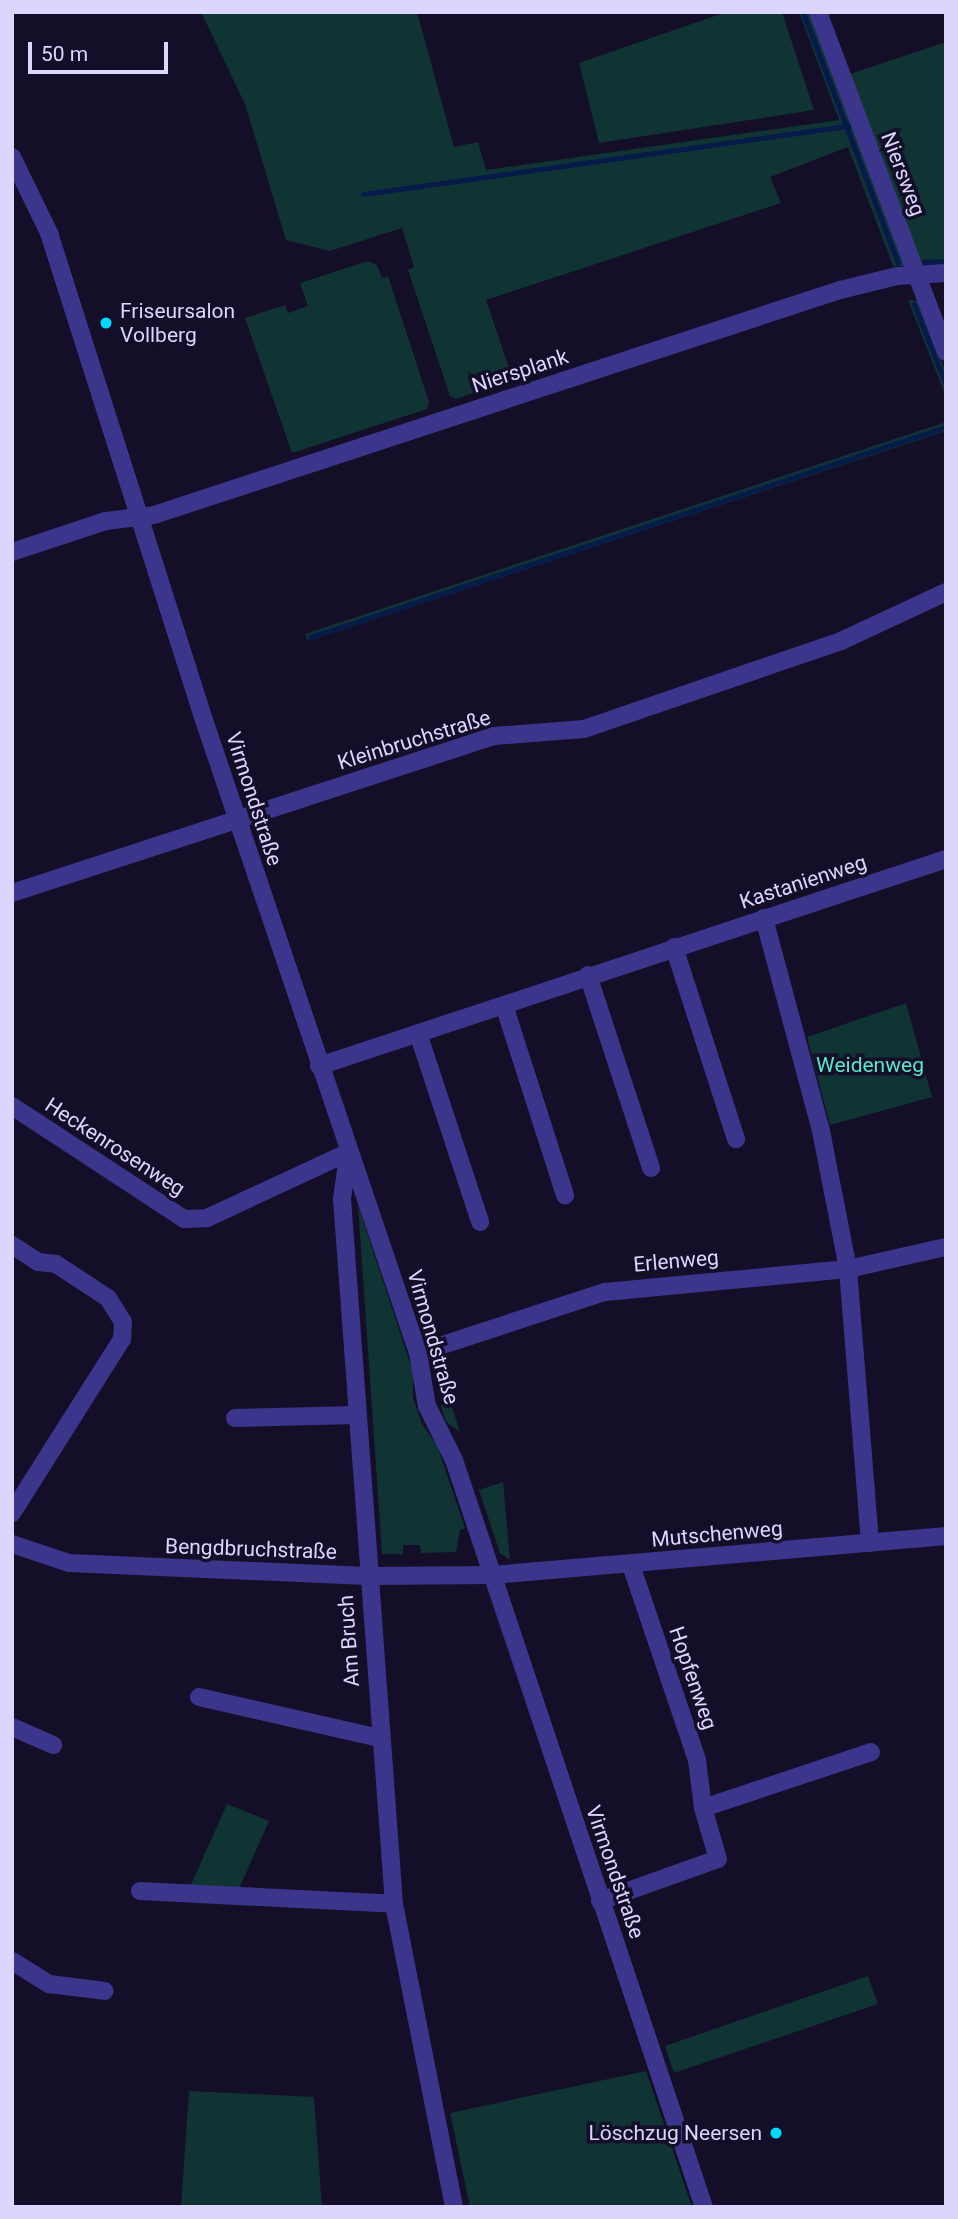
<!DOCTYPE html>
<html>
<head>
<meta charset="utf-8">
<style>
	body { margin:0 }
	#map { position:relative; width:958px; height:2219px; overflow:hidden; background:#140e29; font-family:Roboto,sans-serif }
	div>[style] { position:absolute }
	.green>* { inset:0; background:#103333 }
	.stream>* { height:5px; margin:-2.5px; padding:0 2.5px; transform-origin:2.5px; border-radius:2.5px; background:#061b4a }
	.minor>* { height:18px; margin:-9px; padding:0 9px; transform-origin:9px; border-radius:9px; background:#3c358c }
	.dots>* { width:19px; height:19px; translate:-50% -50%; box-sizing:border-box; border:4px solid #140e29; border-radius:50% }
	span { translate:-50% -50%; white-space:nowrap; text-align:center; line-height:1.15; -webkit-text-stroke:7px #140e29; paint-order:stroke }
	.street-label { font-size:21px; color:#dcd6ff }
	.poi-label { font-size:21px; color:#dcd6ff }
	.left { translate:0 -50%; text-align:left }
	.right { translate:-100% -50%; text-align:right }
	.park-label { font-size:21px; color:#57e9cc }
	.frame { position:absolute; inset:0; border:14px solid #dcd6ff; pointer-events:none }
	.scale { position:absolute; left:28px; top:42px; width:140px; height:32px; box-sizing:border-box; border:4px solid #dcd6ff; border-top:0; padding-left:9px; font-size:21px; line-height:24px; white-space:nowrap; color:#dcd6ff; -webkit-text-stroke:5px #140e29; paint-order:stroke }
</style>
</head>
<body>
<div id="map">
	<div class="green">
		<div style="clip-path:polygon(201px 12px,417px 12px,454px 147px,478px 142px,486px 170px,839px 120px,799px 12px,810px 12px,905px 266px,893px 266px,848px 147px,770px 177px,781px 203px,486px 300px,513px 380px,456px 399px,450px 396px,408px 270px,414px 267px,402px 228px,330px 251px,286px 240px,245px 104px)"></div>
		<div style="clip-path:polygon(726px 12px,782px 12px,814px 110px,599px 143px,579px 63px)"></div>
		<div style="clip-path:polygon(946px 42px,946px 264px,917px 265px,847px 75px)"></div>
		<div style="clip-path:polygon(368px 261px,377px 265px,382px 278px,388px 276px,429px 402px,427px 409px,292px 453px,245px 318px,285px 305px,288px 313px,308px 306px,300px 283px)"></div>
		<div style="clip-path:polygon(908px 300px,918px 301px,946px 373px,946px 397px)"></div>
		<div style="clip-path:polygon(946px 422px,946px 431px,308px 641px,305px 634px)"></div>
		<div style="clip-path:polygon(906px 1003px,932px 1097px,830px 1125px,807px 1037px)"></div>
		<div style="clip-path:polygon(358px 1205px,413px 1372px,413px 1398px,422px 1424px,437px 1445px,465px 1528px,460px 1530px,456px 1552px,421px 1553px,420px 1545px,403px 1545px,403px 1554px,382px 1554px)"></div>
		<div style="clip-path:polygon(444px 1382px,460px 1432px,446px 1422px,441px 1406px)"></div>
		<div style="clip-path:polygon(503px 1482px,510px 1560px,500px 1553px,479px 1490px)"></div>
		<div style="clip-path:polygon(227px 1804px,269px 1821px,238px 1891px,189px 1889px)"></div>
		<div style="clip-path:polygon(868px 1976px,878px 2004px,674px 2073px,665px 2046px)"></div>
		<div style="clip-path:polygon(646px 2071px,692px 2207px,470px 2207px,450px 2113px)"></div>
		<div style="clip-path:polygon(189px 2091px,314px 2097px,322px 2207px,181px 2207px)"></div>
	</div>
	<div class="stream">
		<div style="left:803px;top:12px;width:268px;rotate:69.3deg"></div>
		<div style="left:363px;top:194px;width:490px;rotate:-8deg"></div>
		<div style="left:922px;top:262px;width:24px;rotate:-2deg"></div>
		<div style="left:914px;top:304px;width:87px;rotate:68.4deg"></div>
		<div style="left:310px;top:637px;width:670px;rotate:-18.27deg"></div>
	</div>
	<div class="minor">
		<div style="left:818px;top:12px;width:363px;rotate:69.4deg"></div>
		<div style="left:12px;top:157px;width:85px;rotate:64deg"></div>
		<div style="left:49px;top:233px;width:511px;rotate:72.35deg"></div>
		<div style="left:204px;top:720px;width:668px;rotate:71.32deg"></div>
		<div style="left:418px;top:1353px;width:54px;rotate:80.4deg"></div>
		<div style="left:427px;top:1406px;width:60px;rotate:63.4deg"></div>
		<div style="left:454px;top:1460px;width:788px;rotate:71.5deg"></div>
		<div style="left:12px;top:552px;width:99px;rotate:-18.3deg"></div>
		<div style="left:106px;top:521px;width:48px;rotate:-7.1deg"></div>
		<div style="left:154px;top:515px;width:722px;rotate:-18.16deg"></div>
		<div style="left:840px;top:290px;width:59px;rotate:-13.8deg"></div>
		<div style="left:897px;top:276px;width:49px;rotate:-3.5deg"></div>
		<div style="left:12px;top:893px;width:507px;rotate:-18.04deg"></div>
		<div style="left:494px;top:736px;width:90px;rotate:-4.4deg"></div>
		<div style="left:584px;top:729px;width:272px;rotate:-18.9deg"></div>
		<div style="left:841px;top:641px;width:116px;rotate:-25deg"></div>
		<div style="left:764px;top:918px;width:220px;rotate:75deg"></div>
		<div style="left:821px;top:1131px;width:141px;rotate:78.9deg"></div>
		<div style="left:848px;top:1269px;width:275px;rotate:85.4deg"></div>
		<div style="left:674px;top:947px;width:202px;rotate:72.1deg"></div>
		<div style="left:588px;top:975px;width:203px;rotate:71.9deg"></div>
		<div style="left:504px;top:1005px;width:200px;rotate:72.2deg"></div>
		<div style="left:418px;top:1033px;width:199px;rotate:71.8deg"></div>
		<div style="left:319px;top:1066px;width:660px;rotate:-18.27deg"></div>
		<div style="left:12px;top:1106px;width:206px;rotate:33.3deg"></div>
		<div style="left:184px;top:1219px;width:23px;rotate:-2deg"></div>
		<div style="left:207px;top:1218px;width:157px;rotate:-24.9deg"></div>
		<div style="left:348px;top:1156px;width:43px;rotate:97.9deg"></div>
		<div style="left:342px;top:1199px;width:707px;rotate:85.78deg"></div>
		<div style="left:394px;top:1904px;width:309px;rotate:78.8deg"></div>
		<div style="left:12px;top:1245px;width:31px;rotate:33deg"></div>
		<div style="left:38px;top:1262px;width:18px;rotate:6deg"></div>
		<div style="left:56px;top:1264px;width:62px;rotate:33.2deg"></div>
		<div style="left:108px;top:1298px;width:28px;rotate:58deg"></div>
		<div style="left:123px;top:1322px;width:17px;rotate:93deg"></div>
		<div style="left:122px;top:1339px;width:206px;rotate:122.3deg"></div>
		<div style="left:418px;top:1353px;width:197px;rotate:-18.1deg"></div>
		<div style="left:605px;top:1292px;width:244px;rotate:-5.4deg"></div>
		<div style="left:848px;top:1269px;width:100px;rotate:-12.7deg"></div>
		<div style="left:235px;top:1418px;width:122px;rotate:-1.4deg"></div>
		<div style="left:12px;top:1544px;width:60px;rotate:18.4deg"></div>
		<div style="left:69px;top:1563px;width:298px;rotate:2.5deg"></div>
		<div style="left:367px;top:1576px;width:125px;rotate:-0.5deg"></div>
		<div style="left:492px;top:1575px;width:456px;rotate:-4.9deg"></div>
		<div style="left:199px;top:1697px;width:185px;rotate:12.8deg"></div>
		<div style="left:12px;top:1727px;width:45px;rotate:23.7deg"></div>
		<div style="left:703px;top:1808px;width:177px;rotate:-18.4deg"></div>
		<div style="left:140px;top:1891px;width:254px;rotate:2.9deg"></div>
		<div style="left:600px;top:1901px;width:125px;rotate:-19.6deg"></div>
		<div style="left:718px;top:1859px;width:53px;rotate:-106.4deg"></div>
		<div style="left:703px;top:1808px;width:48px;rotate:-97.1deg"></div>
		<div style="left:697px;top:1760px;width:206px;rotate:-108.7deg"></div>
		<div style="left:12px;top:1961px;width:44px;rotate:31.9deg"></div>
		<div style="left:49px;top:1984px;width:56px;rotate:7.1deg"></div>
	</div>
	<div class="dots">
		<div style="left:106px;top:323px;background:#02d9ff"></div>
		<div style="left:776px;top:2133px;background:#02d9ff"></div>
	</div>
	<div class="street-label">
		<span style="left:903px;top:174px;rotate:69deg">Niersweg</span>
		<span style="left:520px;top:371px;rotate:-18deg">Niersplank</span>
		<span style="left:414px;top:740px;rotate:-17deg">Kleinbruchstraße</span>
		<span style="left:254px;top:799px;rotate:72deg">Virmondstraße</span>
		<span style="left:803px;top:882px;rotate:-18deg">Kastanienweg</span>
		<span style="left:115px;top:1147px;rotate:33deg">Heckenrosenweg</span>
		<span style="left:676px;top:1261px;rotate:-5deg">Erlenweg</span>
		<span style="left:433px;top:1337px;rotate:74deg">Virmondstraße</span>
		<span style="left:717px;top:1534px;rotate:-5deg">Mutschenweg</span>
		<span style="left:251px;top:1549px;rotate:2deg">Bengdbruchstraße</span>
		<span style="left:349px;top:1641px;rotate:-94deg">Am Bruch</span>
		<span style="left:693px;top:1678px;rotate:71deg">Hopfenweg</span>
		<span style="left:615px;top:1872px;rotate:71deg">Virmondstraße</span>
	</div>
	<div class="poi-label">
		<span class="left" style="left:120px;top:323px">Friseursalon<br>Vollberg</span>
		<span class="right" style="left:762px;top:2133px">Löschzug Neersen</span>
	</div>
	<div class="park-label">
		<span style="left:870px;top:1065px">Weidenweg</span>
	</div>
	<div class="frame"></div>
	<div class="scale">50 m</div>
</div>
</body>
</html>
